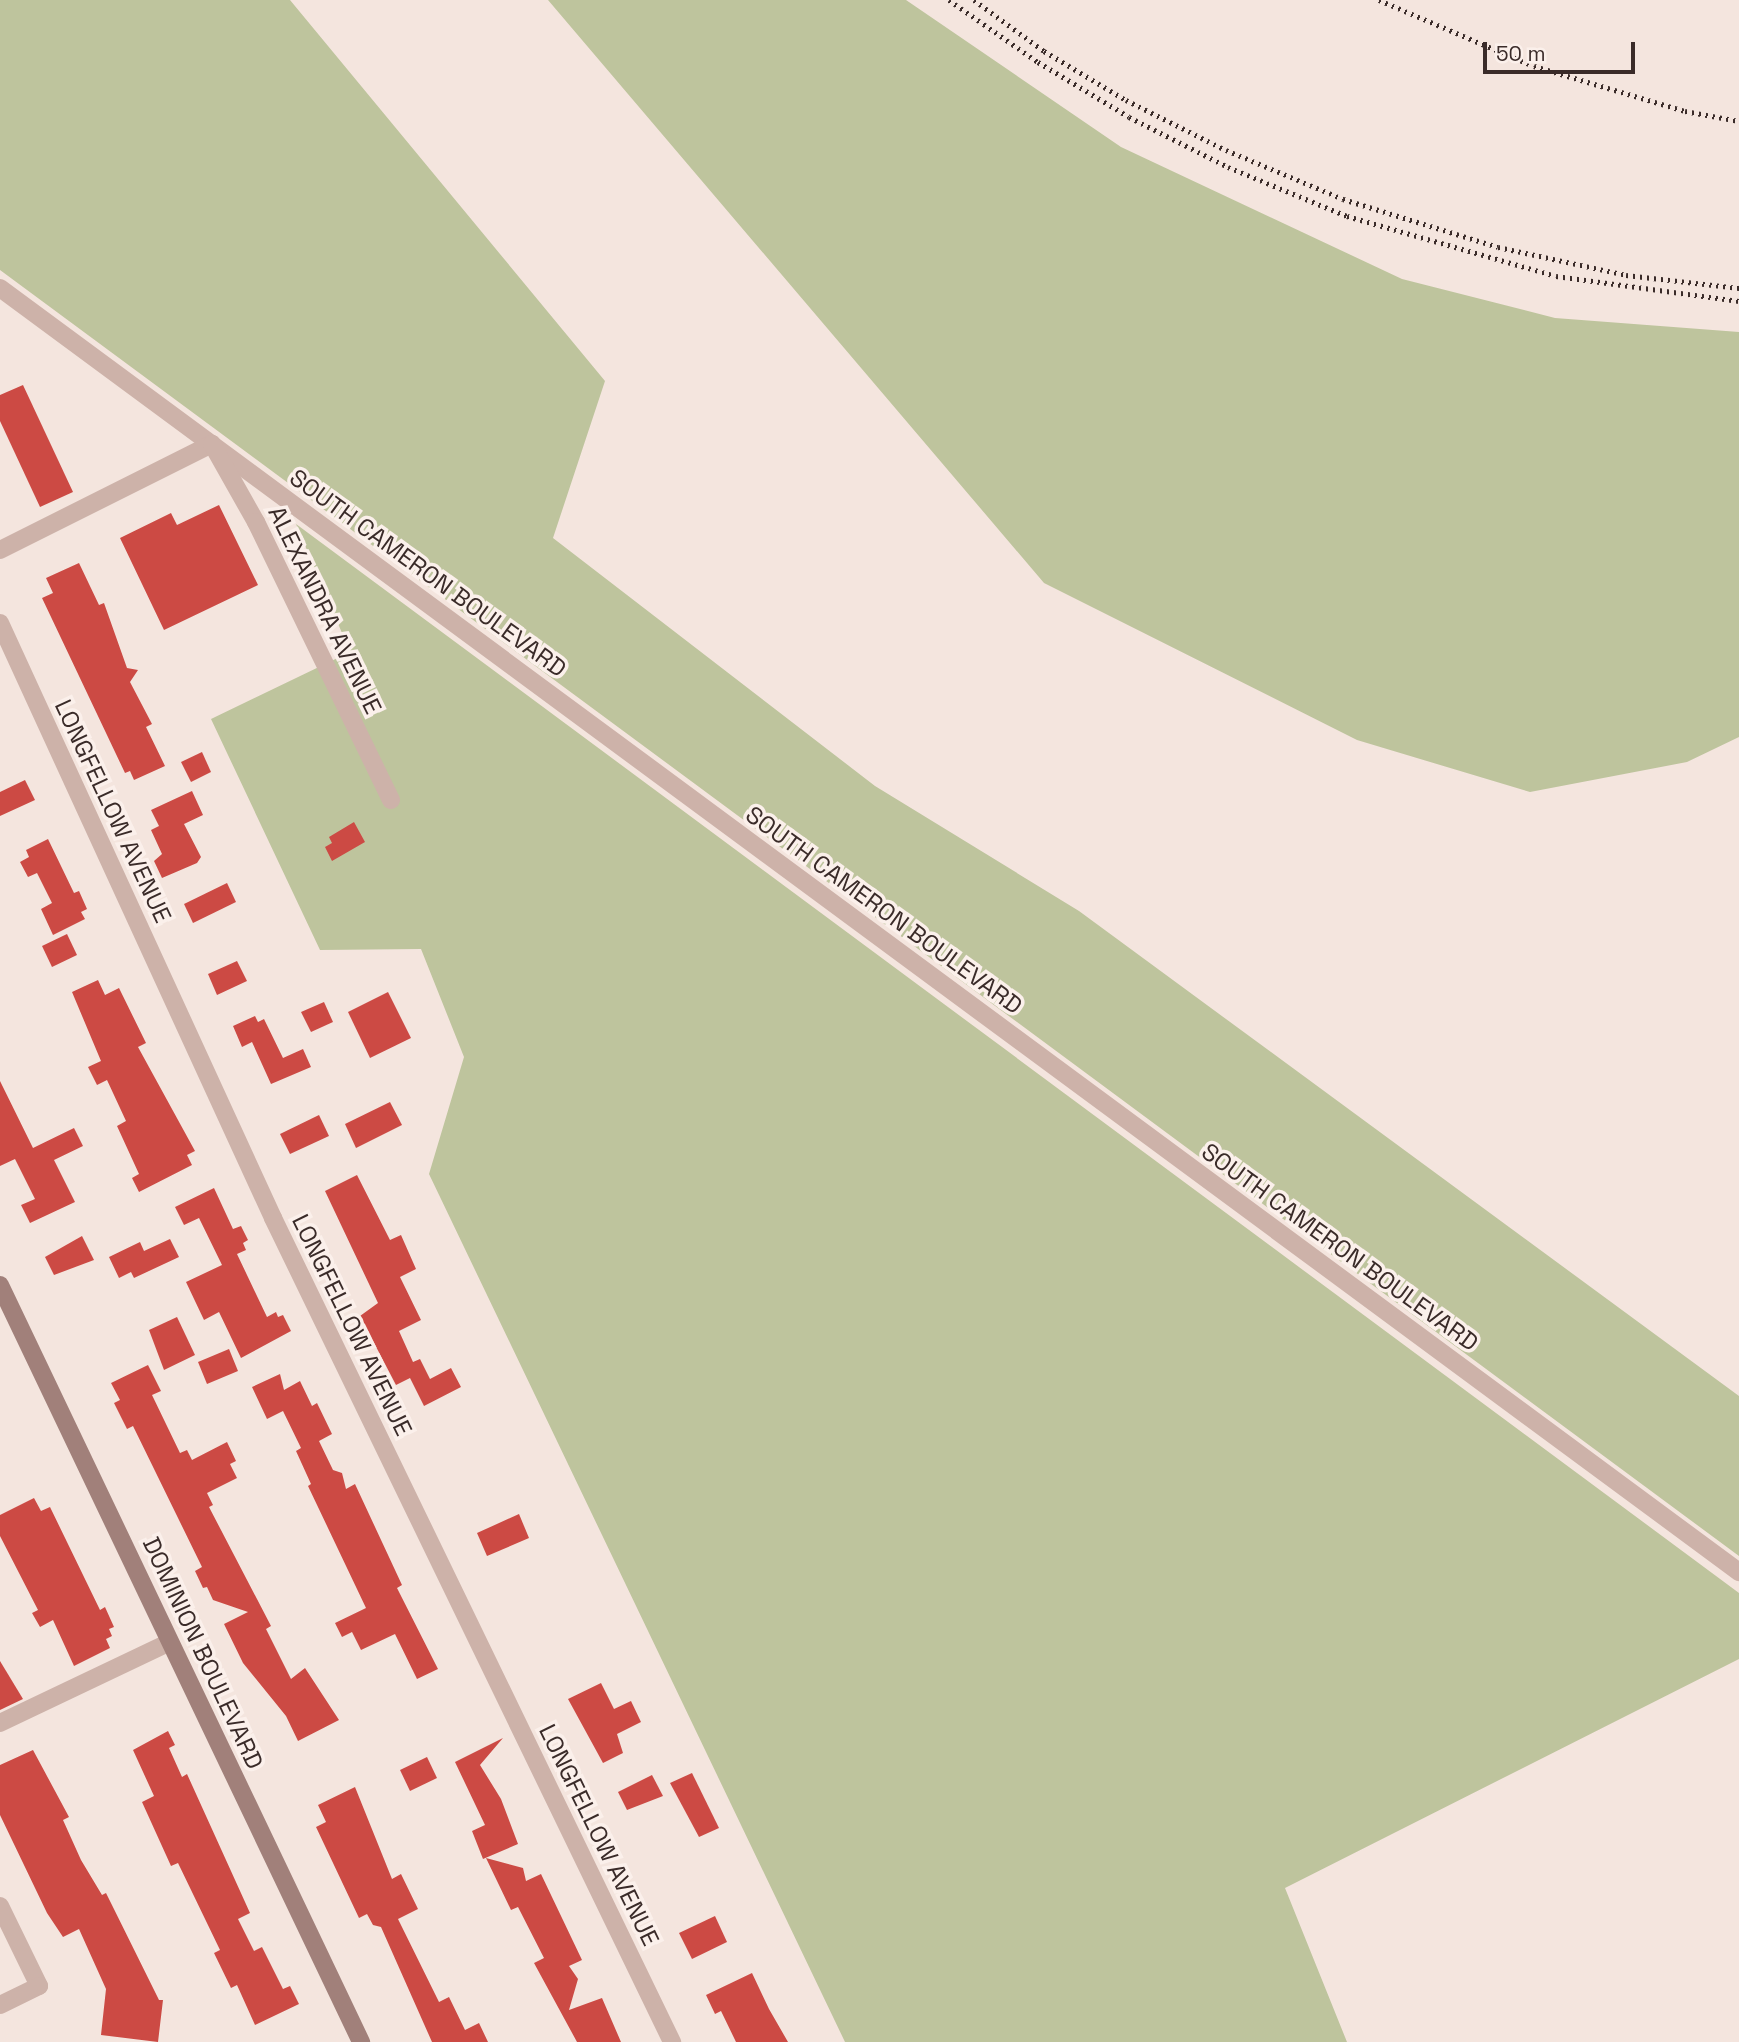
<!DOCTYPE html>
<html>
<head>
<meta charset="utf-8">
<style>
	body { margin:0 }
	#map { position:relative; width:1739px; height:2042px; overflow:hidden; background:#f4e5de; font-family:"Space Grotesk",sans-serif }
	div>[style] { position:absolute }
	.green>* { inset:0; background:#bec49d }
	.building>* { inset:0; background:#cc4a44 }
	.street>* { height:18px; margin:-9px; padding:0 9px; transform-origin:9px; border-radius:9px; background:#cdb2a9 }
	.secondary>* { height:18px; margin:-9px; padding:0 9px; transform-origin:9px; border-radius:9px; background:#a1807a }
	.rail>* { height:5px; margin-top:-2.5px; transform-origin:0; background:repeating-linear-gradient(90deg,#3a2b29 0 2px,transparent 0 7px) }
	span { translate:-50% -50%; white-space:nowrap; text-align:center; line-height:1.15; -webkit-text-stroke:7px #fbf0eb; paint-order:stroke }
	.street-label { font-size:24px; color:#3a2b29 }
	.scale { position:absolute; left:1483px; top:42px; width:152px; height:32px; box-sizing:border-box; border:4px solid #3a2b29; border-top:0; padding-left:9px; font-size:21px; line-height:24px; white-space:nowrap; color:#3a2b29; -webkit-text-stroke:5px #fbf0eb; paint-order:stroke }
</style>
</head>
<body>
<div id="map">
	<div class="green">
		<div style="clip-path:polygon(0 0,290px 0,605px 381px,553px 538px,875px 786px,1079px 911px,1739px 1396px,1739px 1556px,0 270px)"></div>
		<div style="clip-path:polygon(548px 0,906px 0,1121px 147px,1402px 279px,1555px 318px,1739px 332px,1739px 737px,1687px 762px,1530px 792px,1357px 740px,1044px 583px)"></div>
		<div style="clip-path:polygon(296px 524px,1739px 1593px,1739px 1659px,1285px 1888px,1347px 2042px,845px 2042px,429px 1174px,464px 1057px,421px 949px,320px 950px,211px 719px,350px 652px)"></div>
	</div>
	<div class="building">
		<div style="clip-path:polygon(23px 385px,73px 492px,40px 507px,0 421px,0 395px)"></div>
		<div style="clip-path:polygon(219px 505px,258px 585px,164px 630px,120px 538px,171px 513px,177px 525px)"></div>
		<div style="clip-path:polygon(79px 563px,99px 605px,104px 603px,127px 668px,138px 670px,130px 682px,152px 724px,146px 727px,165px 766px,134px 780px,130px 771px,125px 773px,42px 598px,53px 593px,46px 578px)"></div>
		<div style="clip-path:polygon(202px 752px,211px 772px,191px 782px,181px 762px)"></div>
		<div style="clip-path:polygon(25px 780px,35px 800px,0 816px,0 792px)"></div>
		<div style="clip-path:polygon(192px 791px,203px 815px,184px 824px,201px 857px,197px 863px,162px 878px,154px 861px,162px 854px,151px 830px,159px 826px,151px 810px)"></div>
		<div style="clip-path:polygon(354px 822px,365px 842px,332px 861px,325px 847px,332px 843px,329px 837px)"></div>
		<div style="clip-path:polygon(48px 839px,74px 893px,79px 891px,87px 909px,81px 912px,85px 919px,53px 935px,41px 909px,52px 903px,37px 873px,28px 877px,20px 862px,29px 857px,26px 850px)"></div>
		<div style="clip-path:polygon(227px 883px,236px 902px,193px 923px,184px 904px)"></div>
		<div style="clip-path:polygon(67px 934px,77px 955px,52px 967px,42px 946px)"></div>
		<div style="clip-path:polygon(237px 961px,247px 981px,217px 995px,208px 974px)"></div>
		<div style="clip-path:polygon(98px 980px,105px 995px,119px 988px,146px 1043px,138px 1047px,195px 1151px,187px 1155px,192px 1165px,139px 1192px,132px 1178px,139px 1174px,117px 1126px,126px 1121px,107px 1080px,97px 1085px,88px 1067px,101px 1061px,72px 992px)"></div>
		<div style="clip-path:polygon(388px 992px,411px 1038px,370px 1058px,348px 1012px)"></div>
		<div style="clip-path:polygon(324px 1002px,333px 1022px,311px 1032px,301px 1012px)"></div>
		<div style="clip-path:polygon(255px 1016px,258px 1022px,264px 1019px,283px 1058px,303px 1049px,311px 1067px,271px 1084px,252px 1042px,242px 1047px,233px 1026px)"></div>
		<div style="clip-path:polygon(0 1081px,33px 1148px,74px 1128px,83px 1146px,54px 1160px,75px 1202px,30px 1223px,21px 1205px,35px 1199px,15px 1159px,0 1166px)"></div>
		<div style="clip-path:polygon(390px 1102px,402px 1125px,356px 1148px,345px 1124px)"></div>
		<div style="clip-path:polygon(319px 1115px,329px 1136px,290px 1154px,280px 1134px)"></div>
		<div style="clip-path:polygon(357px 1175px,390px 1240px,401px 1235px,416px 1269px,400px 1277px,421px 1320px,399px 1331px,413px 1362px,420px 1359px,430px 1379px,451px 1368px,461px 1387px,424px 1406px,410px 1378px,396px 1385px,360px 1316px,378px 1303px,325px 1191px)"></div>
		<div style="clip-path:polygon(214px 1188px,233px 1229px,241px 1226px,248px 1240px,243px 1243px,246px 1250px,237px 1254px,267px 1317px,276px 1312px,278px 1317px,283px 1315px,291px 1331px,241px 1358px,219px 1312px,204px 1320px,186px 1282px,222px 1265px,199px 1218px,184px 1225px,175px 1207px)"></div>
		<div style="clip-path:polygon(82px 1236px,94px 1260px,54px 1275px,45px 1257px)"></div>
		<div style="clip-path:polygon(170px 1239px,179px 1257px,134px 1278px,131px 1272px,119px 1278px,109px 1257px,140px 1242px,144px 1251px)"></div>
		<div style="clip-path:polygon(177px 1317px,195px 1355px,164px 1370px,149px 1330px)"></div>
		<div style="clip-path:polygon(229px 1349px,238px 1371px,207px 1384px,198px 1362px)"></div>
		<div style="clip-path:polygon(148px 1365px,161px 1391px,152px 1395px,180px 1453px,187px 1450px,192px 1460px,227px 1442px,236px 1461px,230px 1464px,237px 1478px,207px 1493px,213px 1505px,209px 1507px,271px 1626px,266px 1629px,291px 1679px,305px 1668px,339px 1720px,298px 1741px,286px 1716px,243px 1663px,224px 1624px,248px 1612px,213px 1600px,207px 1587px,203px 1588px,195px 1571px,202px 1567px,133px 1426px,127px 1429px,114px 1403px,120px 1400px,111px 1383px)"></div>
		<div style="clip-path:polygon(280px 1374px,284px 1390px,300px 1381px,312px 1406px,317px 1403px,332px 1434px,319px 1441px,333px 1470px,342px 1473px,346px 1489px,355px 1484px,402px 1585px,397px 1588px,438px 1669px,417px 1679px,395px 1634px,361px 1650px,352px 1632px,342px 1637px,335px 1623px,366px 1608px,308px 1486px,311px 1484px,296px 1451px,301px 1448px,283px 1411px,267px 1419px,252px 1387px)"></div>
		<div style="clip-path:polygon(34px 1498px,41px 1511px,50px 1507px,100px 1610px,105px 1607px,114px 1627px,109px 1629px,112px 1636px,106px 1639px,110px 1648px,74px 1666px,53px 1620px,40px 1627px,32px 1613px,38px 1610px,0 1536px,0 1515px)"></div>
		<div style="clip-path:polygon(519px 1514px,529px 1538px,487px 1556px,477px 1533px)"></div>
		<div style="clip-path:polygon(0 1661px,23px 1699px,0 1710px)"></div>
		<div style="clip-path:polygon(601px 1683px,614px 1709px,631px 1701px,641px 1722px,617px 1734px,623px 1753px,603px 1763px,568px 1699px)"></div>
		<div style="clip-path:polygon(168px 1731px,175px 1745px,169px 1748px,182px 1777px,187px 1774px,250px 1913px,238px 1919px,254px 1951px,262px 1947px,283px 1989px,290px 1986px,299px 2004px,255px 2025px,237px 1985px,231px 1988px,214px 1953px,220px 1950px,178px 1863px,171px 1866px,142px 1802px,154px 1796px,133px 1750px)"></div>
		<div style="clip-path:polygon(503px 1738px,480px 1765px,501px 1799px,518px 1844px,483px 1859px,472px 1831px,485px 1825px,455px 1762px)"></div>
		<div style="clip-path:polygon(33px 1750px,69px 1817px,63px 1820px,81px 1860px,102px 1895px,106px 1893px,159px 2000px,163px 2000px,158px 2042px,101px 2035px,106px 1989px,79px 1929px,63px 1937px,47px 1913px,0 1815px,0 1765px)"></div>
		<div style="clip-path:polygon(427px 1757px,437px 1778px,410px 1791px,400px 1770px)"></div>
		<div style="clip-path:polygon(692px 1773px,719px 1828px,699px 1837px,670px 1783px)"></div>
		<div style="clip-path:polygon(652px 1775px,663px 1796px,627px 1810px,618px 1792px)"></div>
		<div style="clip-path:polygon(355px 1787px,392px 1879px,401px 1874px,418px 1909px,398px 1919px,439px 2002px,449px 1997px,465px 2030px,479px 2023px,488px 2042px,432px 2042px,381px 1927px,373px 1925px,367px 1914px,359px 1918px,316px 1827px,326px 1822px,318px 1805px)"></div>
		<div style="clip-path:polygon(486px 1858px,523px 1868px,526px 1881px,541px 1874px,582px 1960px,569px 1966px,578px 1979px,569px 2010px,602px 1998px,621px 2042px,577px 2042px,534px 1963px,544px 1958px,518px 1907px,511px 1910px)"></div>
		<div style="clip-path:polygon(715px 1916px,727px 1942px,692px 1959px,679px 1933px)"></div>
		<div style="clip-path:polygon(752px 1973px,769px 2009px,788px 2042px,736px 2042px,721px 2011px,715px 2014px,706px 1995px)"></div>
	</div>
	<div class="street">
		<div style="left:0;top:288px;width:2162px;rotate:36.44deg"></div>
		<div style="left:0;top:550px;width:237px;rotate:-26.6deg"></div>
		<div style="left:212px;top:444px;width:90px;rotate:60.6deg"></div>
		<div style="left:256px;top:522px;width:309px;rotate:64.1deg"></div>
		<div style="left:0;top:623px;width:655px;rotate:65.35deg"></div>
		<div style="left:273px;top:1218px;width:916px;rotate:64.16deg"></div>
		<div style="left:0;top:1723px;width:188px;rotate:-25.5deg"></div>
		<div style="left:0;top:1906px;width:89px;rotate:64deg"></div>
		<div style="left:39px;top:1986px;width:43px;rotate:154deg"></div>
	</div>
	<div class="secondary">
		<div style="left:0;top:1285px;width:839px;rotate:64.5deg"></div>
	</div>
	<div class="rail">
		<div style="left:949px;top:0;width:108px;rotate:34.9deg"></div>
		<div style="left:1038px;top:62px;width:106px;rotate:31.1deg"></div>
		<div style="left:1129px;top:117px;width:111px;rotate:26.8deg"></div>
		<div style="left:1228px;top:167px;width:129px;rotate:22.4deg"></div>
		<div style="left:1347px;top:216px;width:217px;rotate:16deg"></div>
		<div style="left:1556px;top:276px;width:185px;rotate:7.8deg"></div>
		<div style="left:974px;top:0;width:87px;rotate:36.1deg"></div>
		<div style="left:1044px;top:51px;width:96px;rotate:30.9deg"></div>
		<div style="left:1126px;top:100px;width:112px;rotate:26.6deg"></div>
		<div style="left:1226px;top:150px;width:127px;rotate:22.7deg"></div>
		<div style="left:1343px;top:199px;width:162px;rotate:17.2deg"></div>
		<div style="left:1498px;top:247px;width:131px;rotate:12.3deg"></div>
		<div style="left:1626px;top:275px;width:114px;rotate:6.6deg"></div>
		<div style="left:1379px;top:0;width:168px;rotate:23.1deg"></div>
		<div style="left:1534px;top:66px;width:158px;rotate:16.6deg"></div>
		<div style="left:1685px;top:111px;width:55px;rotate:10.5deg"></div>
	</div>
	<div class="street-label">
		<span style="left:428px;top:573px;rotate:36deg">SOUTH CAMERON BOULEVARD</span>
		<span style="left:325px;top:610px;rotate:64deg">ALEXANDRA AVENUE</span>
		<span style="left:113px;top:811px;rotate:65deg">LONGFELLOW AVENUE</span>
		<span style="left:884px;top:910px;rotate:36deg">SOUTH CAMERON BOULEVARD</span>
		<span style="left:1340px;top:1247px;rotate:36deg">SOUTH CAMERON BOULEVARD</span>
		<span style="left:352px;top:1325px;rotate:64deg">LONGFELLOW AVENUE</span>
		<span style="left:203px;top:1653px;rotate:65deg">DOMINION BOULEVARD</span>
		<span style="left:599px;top:1835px;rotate:64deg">LONGFELLOW AVENUE</span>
	</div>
	<div class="scale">50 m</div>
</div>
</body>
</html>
